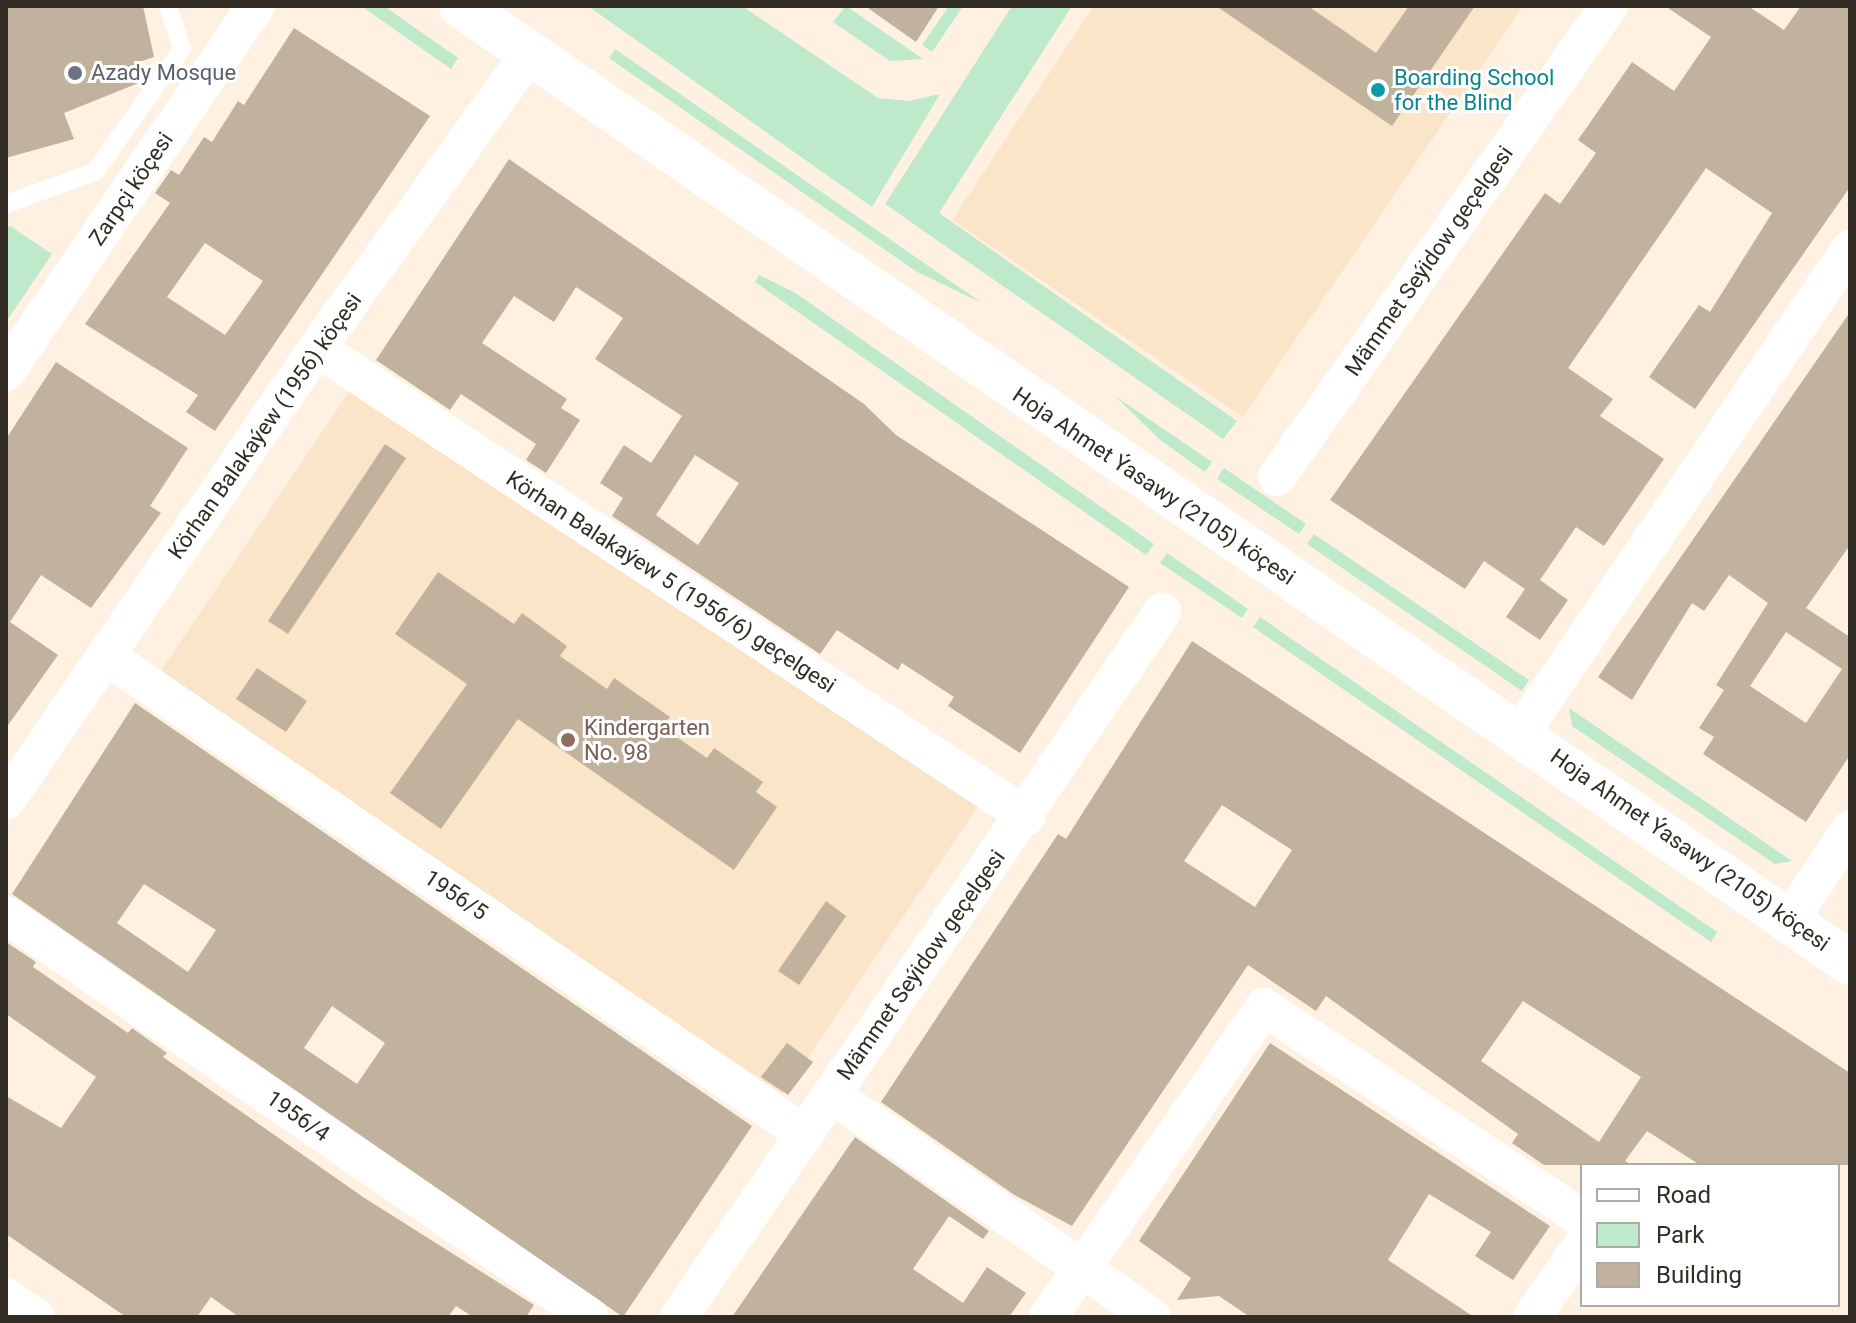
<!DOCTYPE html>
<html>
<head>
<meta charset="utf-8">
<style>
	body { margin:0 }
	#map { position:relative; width:1856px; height:1323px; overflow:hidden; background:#fef1e1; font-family:Roboto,sans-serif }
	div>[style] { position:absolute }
	.built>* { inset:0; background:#fae5c9 }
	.green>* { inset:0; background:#bee9ca }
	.building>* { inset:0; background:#c1b29e }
	.service>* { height:18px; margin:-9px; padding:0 9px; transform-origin:9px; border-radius:9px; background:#fff }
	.minor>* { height:38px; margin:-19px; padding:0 19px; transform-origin:19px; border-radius:19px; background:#fff }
	.tertiary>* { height:44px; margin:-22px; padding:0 22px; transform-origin:22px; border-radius:22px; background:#fff }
	.dots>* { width:22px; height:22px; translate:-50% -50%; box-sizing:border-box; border:4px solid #fff; border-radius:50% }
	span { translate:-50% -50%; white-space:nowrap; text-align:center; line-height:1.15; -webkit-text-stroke:6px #fff; paint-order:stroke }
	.worship-label { font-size:22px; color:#5b616d }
	.left { translate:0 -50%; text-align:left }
	.culture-label { font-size:22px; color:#0d838f }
	.street-label { font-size:22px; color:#322c24 }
	.education-label { font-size:22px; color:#785e54 }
	.frame { position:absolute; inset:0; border:8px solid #322c24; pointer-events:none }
	.legend { position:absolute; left:1580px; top:1163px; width:260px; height:144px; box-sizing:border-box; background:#fff; border:2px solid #adaba7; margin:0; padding:10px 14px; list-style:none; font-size:24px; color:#322c24 }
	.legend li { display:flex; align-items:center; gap:16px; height:40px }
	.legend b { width:40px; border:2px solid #adaba7 }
</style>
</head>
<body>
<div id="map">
	<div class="built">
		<div style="clip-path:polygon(1094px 6px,1523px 6px,1243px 417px,952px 220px)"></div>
		<div style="clip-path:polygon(353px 386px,979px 805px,783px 1094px,158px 675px)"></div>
	</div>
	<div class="green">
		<div style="clip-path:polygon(361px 6px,384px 6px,458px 58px,451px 69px)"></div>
		<div style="clip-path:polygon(588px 6px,742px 6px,878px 98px,909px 101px,940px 94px,872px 207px)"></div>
		<div style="clip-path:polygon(846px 6px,923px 59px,890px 61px,833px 22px)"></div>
		<div style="clip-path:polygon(949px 6px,963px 6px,932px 52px,922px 45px)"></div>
		<div style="clip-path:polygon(1012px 6px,1072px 6px,939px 213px,1237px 421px,1223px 439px,885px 204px)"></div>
		<div style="clip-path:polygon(615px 49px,982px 303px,917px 272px,609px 58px)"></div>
		<div style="clip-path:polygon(10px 226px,52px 254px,6px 322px,6px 228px)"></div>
		<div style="clip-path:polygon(759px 275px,797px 294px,1154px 544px,1146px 555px,755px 282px)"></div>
		<div style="clip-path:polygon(1115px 396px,1212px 462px,1205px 472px,1160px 440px)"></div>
		<div style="clip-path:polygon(1224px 468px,1306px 524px,1299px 534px,1217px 479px)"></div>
		<div style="clip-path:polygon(1314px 534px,1529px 680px,1522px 691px,1307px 544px)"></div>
		<div style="clip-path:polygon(1167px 553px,1248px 609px,1242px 618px,1160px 563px)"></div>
		<div style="clip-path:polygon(1260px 617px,1717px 932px,1711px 942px,1253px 627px)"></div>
		<div style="clip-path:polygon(1569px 708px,1792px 861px,1775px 864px,1572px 726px)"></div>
	</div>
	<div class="building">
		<div style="clip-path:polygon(6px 6px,143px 6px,154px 57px,139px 62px,146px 80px,64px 113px,74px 139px,6px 158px)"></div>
		<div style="clip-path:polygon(865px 6px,939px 6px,916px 42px)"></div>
		<div style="clip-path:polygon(1216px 6px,1308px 6px,1376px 53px,1409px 6px,1475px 6px,1392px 126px)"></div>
		<div style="clip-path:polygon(1665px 6px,1748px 6px,1784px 30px,1801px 6px,1850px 6px,1850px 187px,1695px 409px,1649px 377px,1699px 305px,1710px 312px,1772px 213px,1706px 168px,1586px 342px,1568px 368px,1613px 399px,1600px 416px,1664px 459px,1604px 546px,1576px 527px,1540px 580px,1568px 600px,1540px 640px,1506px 617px,1525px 589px,1484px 561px,1465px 589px,1330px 500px,1545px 193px,1560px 204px,1596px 153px,1578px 140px,1632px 62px,1674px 91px,1711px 37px)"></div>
		<div style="clip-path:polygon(evenodd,294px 28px,430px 116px,215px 431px,186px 412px,198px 395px,85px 324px,170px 203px,155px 193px,171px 170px,179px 175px,204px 137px,212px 142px,238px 101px,244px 105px,294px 28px,205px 243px,263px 281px,225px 335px,167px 297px,205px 243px)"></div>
		<div style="clip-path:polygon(evenodd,509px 159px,864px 404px,896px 435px,1129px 587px,1020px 753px,948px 706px,954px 697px,902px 663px,898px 670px,837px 630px,820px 654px,612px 516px,623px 498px,600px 483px,624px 445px,651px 463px,682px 416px,595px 359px,623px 318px,576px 287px,554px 322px,514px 296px,482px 343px,567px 399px,561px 408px,580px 420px,546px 473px,526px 460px,536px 444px,461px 394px,450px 410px,376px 360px,509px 159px,695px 455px,739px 483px,698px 545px,656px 515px,695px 455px)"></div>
		<div style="clip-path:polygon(evenodd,1850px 312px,1850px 545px,1806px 608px,1850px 637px,1850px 755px,1806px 822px,1703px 754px,1714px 737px,1699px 728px,1724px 690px,1716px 685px,1768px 603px,1729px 575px,1704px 611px,1692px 603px,1632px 700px,1598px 677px,1850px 312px,1786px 632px,1842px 669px,1806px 723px,1750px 686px,1786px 632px)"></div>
		<div style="clip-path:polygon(56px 362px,188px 448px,150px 506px,161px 513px,91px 608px,41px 575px,10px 622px,58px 655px,6px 728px,6px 439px)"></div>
		<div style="clip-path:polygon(385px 444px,406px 458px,288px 634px,268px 621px)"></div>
		<div style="clip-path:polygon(438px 572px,514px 624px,522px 613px,567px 646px,560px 656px,607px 689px,614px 678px,670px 717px,662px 727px,707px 758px,714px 748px,763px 782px,756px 792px,777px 807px,734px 870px,518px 719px,441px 829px,390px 793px,467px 684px,395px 634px)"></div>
		<div style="clip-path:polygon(evenodd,1192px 641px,1850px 1073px,1850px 1165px,1700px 1165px,1647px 1131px,1625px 1161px,1632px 1165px,1544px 1165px,1512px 1143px,1518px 1134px,1326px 996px,1316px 1011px,1248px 965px,1072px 1226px,1013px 1194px,881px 1102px,1058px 834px,1066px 839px,1192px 641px,1222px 805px,1292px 850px,1255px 907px,1184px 861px,1222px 805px,1192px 641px,1523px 1001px,1641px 1077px,1599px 1142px,1481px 1061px,1523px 1001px)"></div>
		<div style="clip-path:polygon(257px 668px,307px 701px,286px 732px,236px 699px)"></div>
		<div style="clip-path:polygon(evenodd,135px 703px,752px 1126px,623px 1317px,12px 894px,135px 703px,144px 884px,216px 930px,188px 972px,117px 923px,144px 884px,135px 703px,332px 1006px,385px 1043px,357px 1084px,304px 1048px,332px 1006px)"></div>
		<div style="clip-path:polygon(826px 901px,846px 916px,799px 985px,778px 971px)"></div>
		<div style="clip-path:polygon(6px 942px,36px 962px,33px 967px,128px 1033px,132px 1028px,167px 1053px,163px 1057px,363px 1197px,534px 1305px,526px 1317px,473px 1317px,456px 1306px,448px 1317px,239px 1317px,211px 1297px,197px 1317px,126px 1317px,6px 1234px,6px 1096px,61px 1128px,96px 1077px,6px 1014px)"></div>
		<div style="clip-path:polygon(787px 1043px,813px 1062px,788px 1095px,761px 1077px)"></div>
		<div style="clip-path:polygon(1270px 1043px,1550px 1226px,1513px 1280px,1475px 1256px,1491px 1232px,1429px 1194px,1388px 1260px,1474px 1317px,1250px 1317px,1219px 1296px,1177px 1300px,1191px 1278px,1139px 1241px)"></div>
		<div style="clip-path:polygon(855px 1137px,989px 1231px,983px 1239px,949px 1216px,913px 1269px,963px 1303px,987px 1267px,1026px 1293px,1009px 1317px,732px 1317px)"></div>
	</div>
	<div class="service">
		<div style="left:6px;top:204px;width:95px;rotate:-19.8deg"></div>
		<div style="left:95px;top:172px;width:151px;rotate:-54.7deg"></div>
		<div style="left:182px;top:49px;width:45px;rotate:-108deg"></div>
	</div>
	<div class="minor">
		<div style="left:317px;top:348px;width:850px;rotate:33.43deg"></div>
		<div style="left:6px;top:372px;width:443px;rotate:-55.7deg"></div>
		<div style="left:1277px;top:477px;width:576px;rotate:-54.82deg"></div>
		<div style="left:106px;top:656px;width:847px;rotate:34.37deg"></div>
		<div style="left:1522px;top:731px;width:583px;rotate:-55.76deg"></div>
		<div style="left:6px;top:801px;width:549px;rotate:-55.53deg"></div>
		<div style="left:317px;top:348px;width:362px;rotate:-54.2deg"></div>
		<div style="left:6px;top:915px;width:709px;rotate:34.54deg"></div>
		<div style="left:1789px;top:921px;width:110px;rotate:-56.2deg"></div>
		<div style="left:831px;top:1094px;width:391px;rotate:34.8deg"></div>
		<div style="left:6px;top:1297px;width:36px;rotate:34deg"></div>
		<div style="left:679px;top:1317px;width:855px;rotate:-55.58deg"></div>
		<div style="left:1048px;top:1317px;width:378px;rotate:-55.1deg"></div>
		<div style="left:1264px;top:1007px;width:382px;rotate:33.6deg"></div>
		<div style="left:1532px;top:1317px;width:87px;rotate:-54.8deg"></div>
	</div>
	<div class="tertiary">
		<div style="left:461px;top:6px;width:1687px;rotate:34.57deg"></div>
	</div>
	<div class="dots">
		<div style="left:75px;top:73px;background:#6b7280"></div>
		<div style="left:1378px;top:90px;background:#0f9aa8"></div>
		<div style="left:568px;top:740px;background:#8d6e63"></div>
	</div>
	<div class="worship-label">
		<span class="left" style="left:91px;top:73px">Azady Mosque</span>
	</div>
	<div class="culture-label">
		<span class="left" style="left:1394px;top:90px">Boarding School<br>for the Blind</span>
	</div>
	<div class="street-label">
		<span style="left:131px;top:189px;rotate:-56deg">Zarpçi köçesi</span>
		<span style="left:1429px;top:261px;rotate:-55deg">Mämmet Seýidow geçelgesi</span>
		<span style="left:265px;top:426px;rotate:-55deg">Körhan Balakaýew (1956) köçesi</span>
		<span style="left:1154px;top:486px;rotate:34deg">Hoja Ahmet Ýasawy (2105) köçesi</span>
		<span style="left:671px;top:582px;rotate:33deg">Körhan Balakaýew 5 (1956/6) geçelgesi</span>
		<span style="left:1690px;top:850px;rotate:35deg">Hoja Ahmet Ýasawy (2105) köçesi</span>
		<span style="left:456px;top:895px;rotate:34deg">1956/5</span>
		<span style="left:921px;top:965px;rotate:-55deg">Mämmet Seýidow geçelgesi</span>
		<span style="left:298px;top:1116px;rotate:35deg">1956/4</span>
	</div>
	<div class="education-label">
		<span class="left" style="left:584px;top:740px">Kindergarten<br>No. 98</span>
	</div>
	<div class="frame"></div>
	<ul class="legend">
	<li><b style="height:10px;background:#fff"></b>Road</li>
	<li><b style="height:22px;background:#bee9ca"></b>Park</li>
	<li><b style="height:22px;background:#c1b29e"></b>Building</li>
	</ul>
</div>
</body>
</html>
